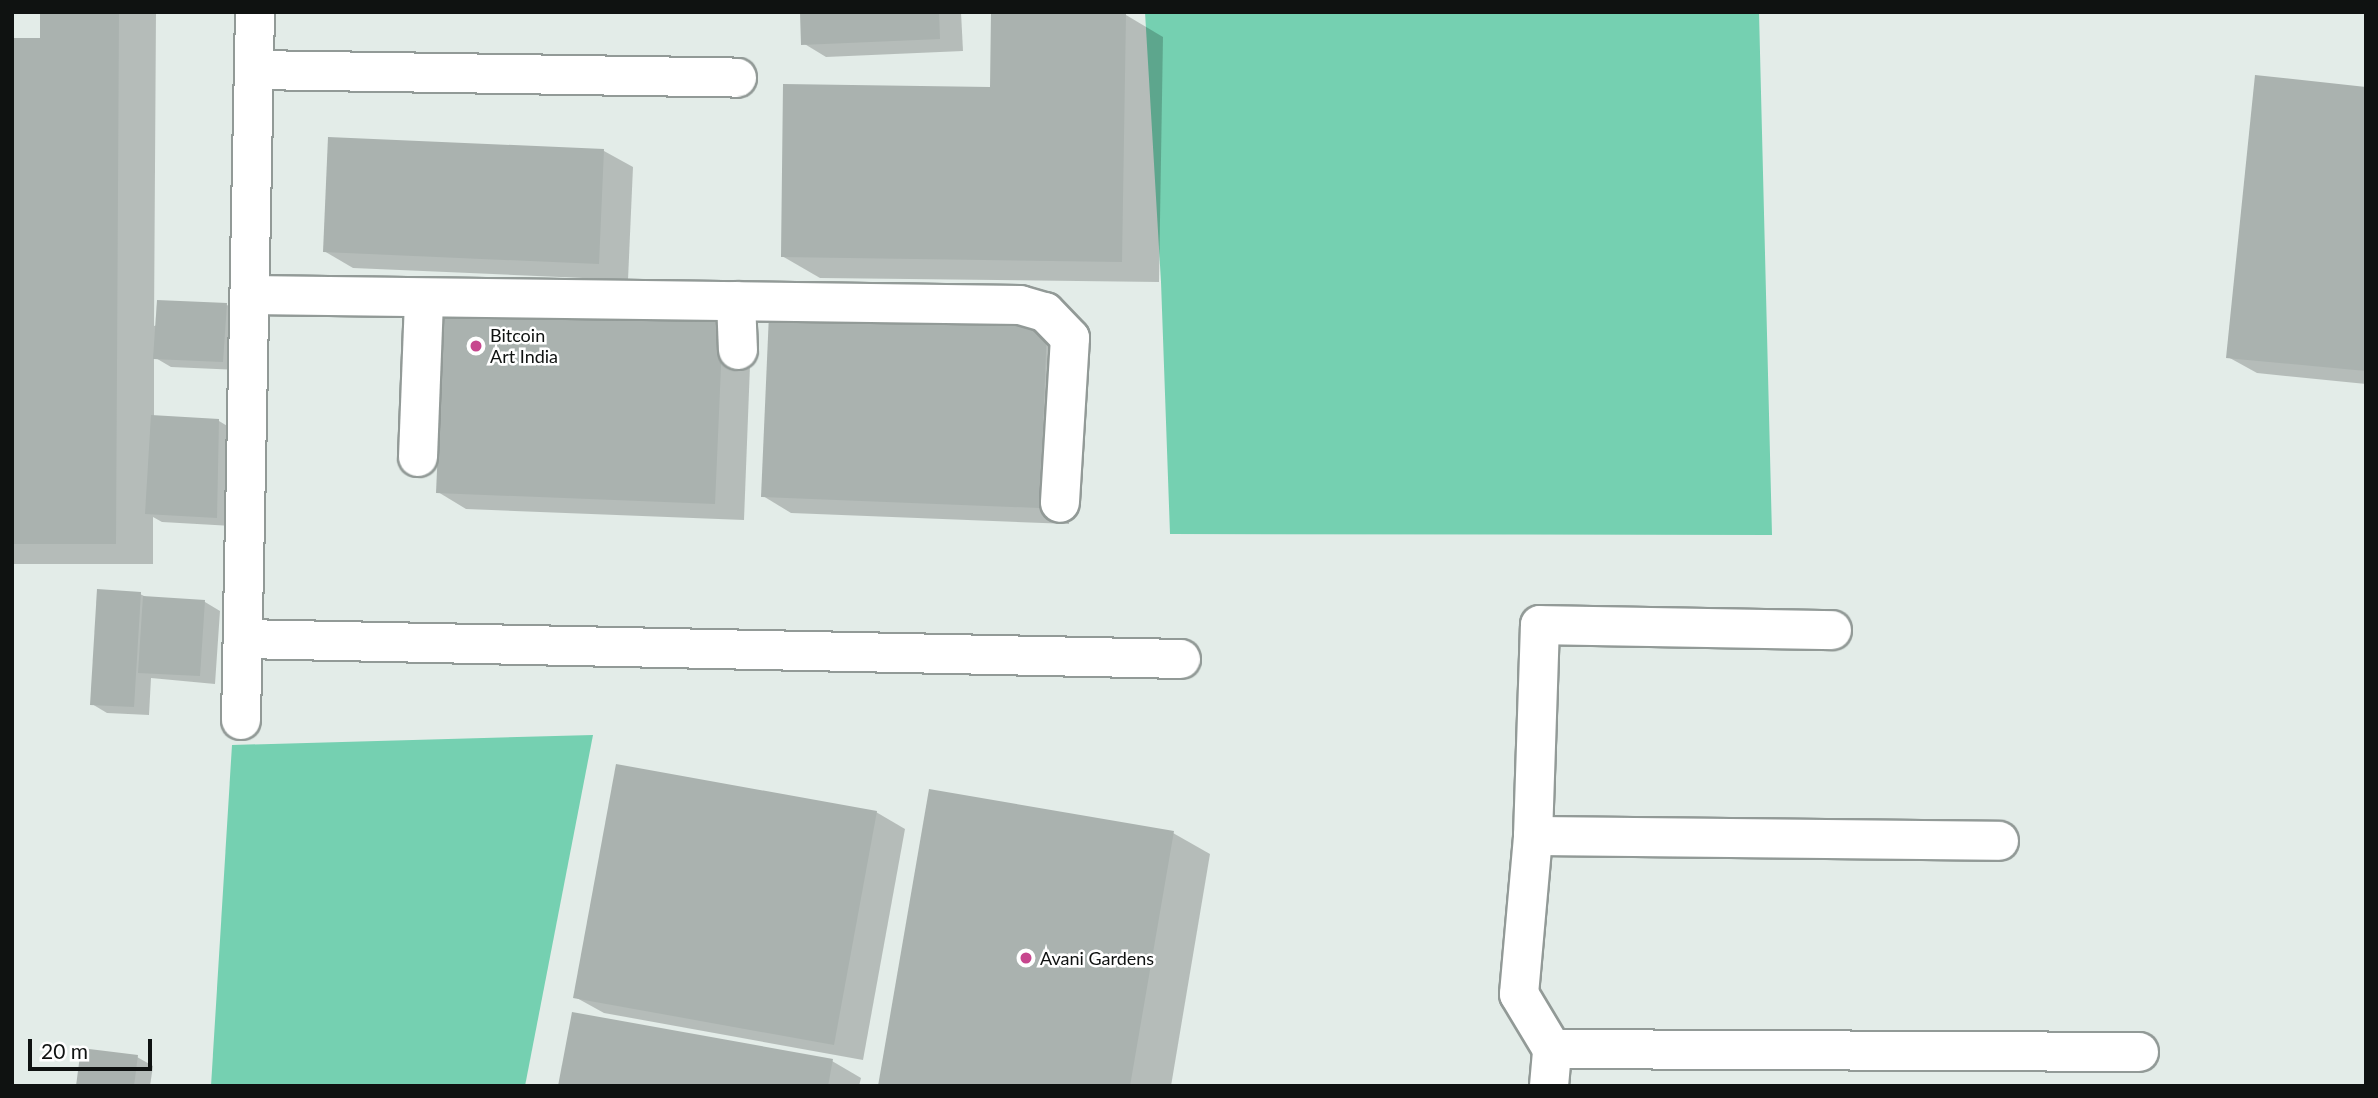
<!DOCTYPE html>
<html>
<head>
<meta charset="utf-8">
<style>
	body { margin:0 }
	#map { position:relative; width:2378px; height:1098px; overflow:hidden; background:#e3ece8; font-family:Lato,sans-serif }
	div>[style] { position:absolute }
	.green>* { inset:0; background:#75d0b1 }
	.shadow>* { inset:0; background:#0003 }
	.building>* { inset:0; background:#aab2af }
	.roads { filter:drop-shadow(2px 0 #929a97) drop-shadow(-2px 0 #929a97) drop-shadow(0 2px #929a97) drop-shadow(0 -2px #929a97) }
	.minor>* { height:38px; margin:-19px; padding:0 19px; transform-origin:19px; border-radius:19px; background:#fff }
	.dots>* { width:19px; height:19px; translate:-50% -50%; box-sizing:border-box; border:4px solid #fff; border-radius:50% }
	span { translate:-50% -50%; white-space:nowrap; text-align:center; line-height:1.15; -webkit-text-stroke:5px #fff; paint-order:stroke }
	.poi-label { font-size:18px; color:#0f1211 }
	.left { translate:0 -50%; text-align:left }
	.frame { position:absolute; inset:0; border:14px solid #0f1211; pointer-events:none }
	.scale { position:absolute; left:28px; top:1039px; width:124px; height:32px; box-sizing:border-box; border:4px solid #0f1211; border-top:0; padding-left:9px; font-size:21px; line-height:24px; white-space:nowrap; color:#0f1211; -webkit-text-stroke:5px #fff; paint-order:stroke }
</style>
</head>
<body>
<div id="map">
	<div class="green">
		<div style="clip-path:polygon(1145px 12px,1759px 12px,1772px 535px,1170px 534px,1161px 282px)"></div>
		<div style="clip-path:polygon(593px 735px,525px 1086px,211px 1086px,232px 745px)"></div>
	</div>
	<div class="shadow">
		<div style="clip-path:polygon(42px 12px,156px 12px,154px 326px,227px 305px,242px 314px,239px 370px,171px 367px,154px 357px,154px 417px,219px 421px,234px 430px,232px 526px,162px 522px,153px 517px,153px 564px,12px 564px,12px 40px,42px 40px)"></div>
		<div style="clip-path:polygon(802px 12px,961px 12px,963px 51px,826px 57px,803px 43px)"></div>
		<div style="clip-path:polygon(1126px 15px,1163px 37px,1159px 282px,820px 278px,782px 256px,992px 89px)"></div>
		<div style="clip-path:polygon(2366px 88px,2366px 384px,2257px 373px,2228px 357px)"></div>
		<div style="clip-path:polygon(604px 151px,633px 167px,628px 280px,353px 268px,324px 251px)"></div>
		<div style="clip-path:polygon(770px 316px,1076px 344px,1069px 524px,791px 513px,763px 496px)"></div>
		<div style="clip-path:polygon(751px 340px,744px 520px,466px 509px,438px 492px)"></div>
		<div style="clip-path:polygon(140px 594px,148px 598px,205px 602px,220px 611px,215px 684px,151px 678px,149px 715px,107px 713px,92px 704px)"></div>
		<div style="clip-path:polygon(876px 812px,905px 829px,863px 1060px,604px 1013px,575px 997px)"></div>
		<div style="clip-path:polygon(1173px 833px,1210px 854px,1171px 1086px,880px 1086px)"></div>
		<div style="clip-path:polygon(137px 1057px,153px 1066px,150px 1086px,78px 1086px)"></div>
		<div style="clip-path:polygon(832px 1061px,861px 1078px,859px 1086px,560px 1086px)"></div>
	</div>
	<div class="building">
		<div style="clip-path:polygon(40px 12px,119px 12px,116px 544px,12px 544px,12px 38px,40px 38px)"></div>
		<div style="clip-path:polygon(800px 12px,939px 12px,940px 39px,801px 45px)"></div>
		<div style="clip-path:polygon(991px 12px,1126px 13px,1122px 262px,781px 257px,783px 84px,990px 87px)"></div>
		<div style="clip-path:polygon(2255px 75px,2366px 87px,2366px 371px,2226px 358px)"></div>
		<div style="clip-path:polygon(328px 137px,604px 149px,599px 264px,323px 252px)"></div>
		<div style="clip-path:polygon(157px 300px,227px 303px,223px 362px,153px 359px)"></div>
		<div style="clip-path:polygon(444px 310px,723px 321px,715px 504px,436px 493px)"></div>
		<div style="clip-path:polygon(769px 314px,1047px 326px,1040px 508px,761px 497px)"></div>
		<div style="clip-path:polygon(151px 415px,219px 419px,217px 518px,145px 514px)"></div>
		<div style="clip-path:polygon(97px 589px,141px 592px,134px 707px,90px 705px)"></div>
		<div style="clip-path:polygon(143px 596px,205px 600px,200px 676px,138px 673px)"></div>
		<div style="clip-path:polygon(616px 764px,877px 811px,834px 1045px,573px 998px)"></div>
		<div style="clip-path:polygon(929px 789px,1174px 831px,1130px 1086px,878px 1086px)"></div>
		<div style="clip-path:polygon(572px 1012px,833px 1059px,828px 1086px,558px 1086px)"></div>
		<div style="clip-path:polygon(81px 1048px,138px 1055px,134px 1086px,76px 1086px)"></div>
	</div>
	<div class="roads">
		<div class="minor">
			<div style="left:254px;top:70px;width:483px;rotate:0.9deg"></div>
			<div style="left:250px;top:295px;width:770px;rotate:0.74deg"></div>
			<div style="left:1020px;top:305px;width:26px;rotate:16deg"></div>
			<div style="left:1045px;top:312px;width:36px;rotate:46deg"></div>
			<div style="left:1070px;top:338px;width:165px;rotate:93.5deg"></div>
			<div style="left:736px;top:301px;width:49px;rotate:87.7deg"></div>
			<div style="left:418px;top:457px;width:159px;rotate:-87.8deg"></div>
			<div style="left:243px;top:639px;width:938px;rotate:1.22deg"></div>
			<div style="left:241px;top:720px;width:708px;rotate:-88.87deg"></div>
			<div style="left:1533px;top:836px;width:466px;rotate:0.6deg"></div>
			<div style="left:1552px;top:1049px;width:587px;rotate:0.29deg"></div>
			<div style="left:1549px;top:1086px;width:37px;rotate:-85deg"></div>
			<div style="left:1552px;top:1049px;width:64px;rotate:-121deg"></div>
			<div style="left:1519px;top:994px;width:159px;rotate:-84.9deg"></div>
			<div style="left:1533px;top:836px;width:211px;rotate:-88.1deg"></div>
			<div style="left:1540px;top:625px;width:292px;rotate:1deg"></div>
		</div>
	</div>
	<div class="dots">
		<div style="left:476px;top:346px;background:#c7468e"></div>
		<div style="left:1026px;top:958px;background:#c7468e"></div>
	</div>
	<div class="poi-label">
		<span class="left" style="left:490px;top:346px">Bitcoin<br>Art India</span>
		<span class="left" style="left:1040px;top:958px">Avani Gardens</span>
	</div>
	<div class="frame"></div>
	<div class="scale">20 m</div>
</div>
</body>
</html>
